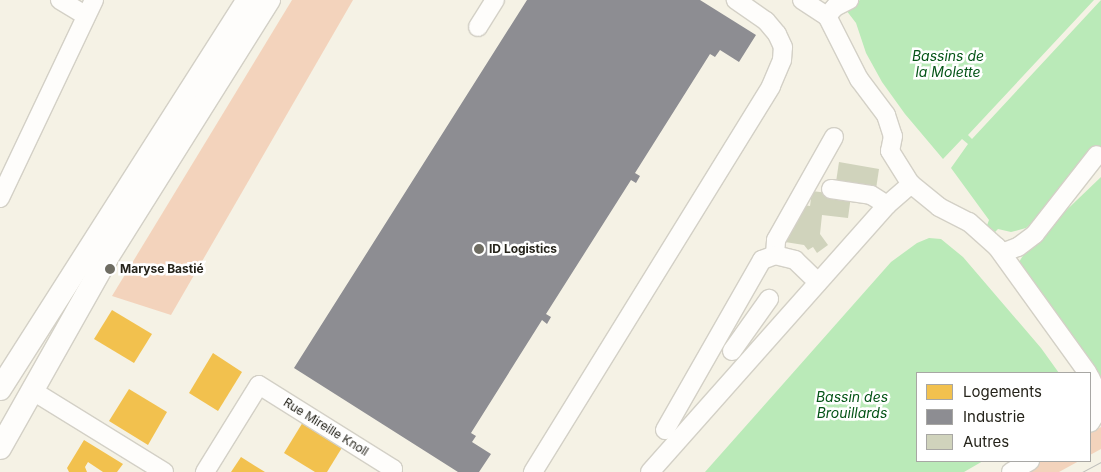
<!DOCTYPE html>
<html>
<head>
<meta charset="utf-8">
<style>
	body { margin:0 }
	#map { position:relative; width:1101px; height:472px; overflow:hidden; background:#f5f2e5; font-family:Inter,sans-serif }
	div>[style] { position:absolute }
	.green>* { inset:0; background:#f3d3bc }
	.water>* { inset:0; background:#baeab8 }
	.homes>* { inset:0; background:#f2c14e }
	.industry>* { inset:0; background:#8d8d92 }
	.building>* { inset:0; background:#d0d3bc }
	.roads { filter:drop-shadow(1px 0 #d3d0c6) drop-shadow(-1px 0 #d3d0c6) drop-shadow(0 1px #d3d0c6) drop-shadow(0 -1px #d3d0c6) }
	.minor>* { height:18px; margin:-9px; padding:0 9px; transform-origin:9px; border-radius:9px; background:#fefdfb }
	.major>* { height:22px; margin:-11px; padding:0 11px; transform-origin:11px; border-radius:11px; background:#fefdfb }
	.tram>* { height:1px; margin:-0.5px; padding:0 0.5px; transform-origin:0.5px; border-radius:0.5px; background:#c1c1bd }
	.dots>* { width:14px; height:14px; translate:-50% -50%; box-sizing:border-box; border:2px solid #fff; border-radius:50% }
	span { translate:-50% -50%; white-space:nowrap; text-align:center; line-height:1.15; -webkit-text-stroke:5px #fff; paint-order:stroke }
	.poi-label { font-size:12px; color:#26241b; font-weight:700 }
	.left { translate:0 -50%; text-align:left }
	.street-label { font-size:12px; color:#26241b }
	.water-label { font-size:14px; color:#055417; font-style:italic }
	.legend { position:absolute; left:916px; top:372px; width:175px; height:90px; box-sizing:border-box; background:#fff; border:1px solid #a8a7a4; margin:0; padding:6px 9px; list-style:none; font-size:15px; color:#26241b }
	.legend li { display:flex; align-items:center; gap:10px; height:25px }
	.legend b { width:25px; border:1px solid #a8a7a4 }
</style>
</head>
<body>
<div id="map">
	<div class="green">
		<div style="clip-path:polygon(292px 0,353px 0,171px 315px,112px 296px)"></div>
		<div style="clip-path:polygon(1101px 427px,1101px 449px,1090px 455px,1090px 433px)"></div>
		<div style="clip-path:polygon(1040px 461px,1079px 461px,1059px 472px,1022px 472px)"></div>
	</div>
	<div class="water">
		<div style="clip-path:polygon(860px 0,1094px 0,968px 135px,972px 139px,1101px 0,1101px 166px,1026px 228px,1011px 232px,998px 229px,992px 235px,986px 228px,989px 220px,951px 168px,968px 144px,962px 139px,943px 159px,905px 114px,882px 82px,866px 53px,856px 23px,846px 10px)"></div>
		<div style="clip-path:polygon(1101px 177px,1101px 380px,1019px 273px,1019px 262px,1029px 246px)"></div>
		<div style="clip-path:polygon(929px 238px,941px 239px,963px 257px,1041px 348px,1059px 373px,917px 373px,917px 461px,983px 461px,964px 472px,705px 472px,891px 262px,917px 243px)"></div>
	</div>
	<div class="homes">
		<div style="clip-path:polygon(112px 310px,152px 334px,134px 363px,94px 339px)"></div>
		<div style="clip-path:polygon(213px 353px,242px 372px,218px 411px,189px 393px)"></div>
		<div style="clip-path:polygon(129px 389px,167px 412px,148px 445px,109px 421px)"></div>
		<div style="clip-path:polygon(303px 422px,343px 446px,327px 472px,315px 472px,284px 453px)"></div>
		<div style="clip-path:polygon(84px 440px,123px 464px,117px 472px,103px 472px,88px 462px,85px 467px,87px 472px,69px 472px,67px 468px)"></div>
		<div style="clip-path:polygon(241px 457px,265px 472px,231px 472px)"></div>
	</div>
	<div class="industry">
		<div style="clip-path:polygon(527px 0,700px 0,756px 35px,739px 62px,720px 50px,715px 57px,710px 54px,635px 173px,640px 176px,636px 183px,631px 180px,546px 314px,551px 317px,547px 324px,542px 320px,471px 433px,476px 436px,472px 442px,491px 454px,479px 472px,458px 472px,294px 368px)"></div>
	</div>
	<div class="building">
		<div style="clip-path:polygon(839px 162px,879px 169px,876px 189px,836px 182px)"></div>
		<div style="clip-path:polygon(812px 191px,851px 196px,848px 218px,822px 215px,820px 234px,828px 245px,817px 253px,813px 247px,808px 250px,804px 245px,785px 242px,787px 232px,803px 205px,810px 206px)"></div>
	</div>
	<div class="roads">
		<div class="minor">
			<div style="left:60px;top:0;width:29px;rotate:31deg"></div>
			<div style="left:802px;top:0;width:30px;rotate:33deg"></div>
			<div style="left:827px;top:16px;width:71px;rotate:63.1deg"></div>
			<div style="left:859px;top:79px;width:45px;rotate:53.1deg"></div>
			<div style="left:886px;top:115px;width:22px;rotate:72deg"></div>
			<div style="left:893px;top:136px;width:15px;rotate:101deg"></div>
			<div style="left:890px;top:151px;width:39px;rotate:58deg"></div>
			<div style="left:911px;top:184px;width:36px;rotate:39deg"></div>
			<div style="left:939px;top:207px;width:34px;rotate:27deg"></div>
			<div style="left:969px;top:222px;width:38px;rotate:42deg"></div>
			<div style="left:997px;top:247px;width:155px;rotate:54.2deg"></div>
			<div style="left:827px;top:16px;width:12px;rotate:-48deg"></div>
			<div style="left:835px;top:7px;width:16px;rotate:-27deg"></div>
			<div style="left:478px;top:27px;width:32px;rotate:-58deg"></div>
			<div style="left:831px;top:189px;width:40px;rotate:8.5deg"></div>
			<div style="left:871px;top:195px;width:19px;rotate:32deg"></div>
			<div style="left:0;top:198px;width:219px;rotate:-64.6deg"></div>
			<div style="left:1002px;top:253px;width:17px;rotate:-21deg"></div>
			<div style="left:1018px;top:247px;width:21px;rotate:-37deg"></div>
			<div style="left:1035px;top:234px;width:100px;rotate:-51.9deg"></div>
			<div style="left:775px;top:255px;width:15px;rotate:-86deg"></div>
			<div style="left:776px;top:240px;width:118px;rotate:-60.6deg"></div>
			<div style="left:732px;top:351px;width:64px;rotate:-54.6deg"></div>
			<div style="left:1090px;top:377px;width:17px;rotate:65deg"></div>
			<div style="left:1097px;top:392px;width:16px;rotate:83deg"></div>
			<div style="left:1099px;top:408px;width:17px;rotate:121deg"></div>
			<div style="left:33px;top:391px;width:154px;rotate:31.7deg"></div>
			<div style="left:665px;top:430px;width:196px;rotate:-60.3deg"></div>
			<div style="left:762px;top:260px;width:14px;rotate:-21deg"></div>
			<div style="left:775px;top:255px;width:21px;rotate:14deg"></div>
			<div style="left:795px;top:260px;width:32px;rotate:44deg"></div>
			<div style="left:205px;top:472px;width:102px;rotate:-58.2deg"></div>
			<div style="left:259px;top:385px;width:158px;rotate:32.1deg"></div>
			<div style="left:393px;top:469px;width:4px;rotate:124deg"></div>
			<div style="left:533px;top:472px;width:453px;rotate:-58.3deg"></div>
			<div style="left:771px;top:86px;width:28px;rotate:-67deg"></div>
			<div style="left:782px;top:60px;width:13px;rotate:-86deg"></div>
			<div style="left:783px;top:47px;width:14px;rotate:-115deg"></div>
			<div style="left:777px;top:34px;width:17px;rotate:-130deg"></div>
			<div style="left:766px;top:21px;width:37px;rotate:-145deg"></div>
			<div style="left:650px;top:472px;width:357px;rotate:-48.4deg"></div>
			<div style="left:887px;top:205px;width:32px;rotate:-41deg"></div>
			<div style="left:1011px;top:472px;width:22px;rotate:-30deg"></div>
		</div>
		<div class="major">
			<div style="left:0;top:389px;width:461px;rotate:-57.5deg"></div>
			<div style="left:0;top:448px;width:218px;rotate:-60.6deg"></div>
			<div style="left:107px;top:258px;width:305px;rotate:-57.9deg"></div>
		</div>
	</div>
	<div class="tram">
		<div style="left:1082px;top:472px;width:21px;rotate:-28deg"></div>
	</div>
	<div class="dots">
		<div style="left:479px;top:249px;background:#6e6c62"></div>
		<div style="left:110px;top:269px;background:#6e6c62"></div>
	</div>
	<div class="poi-label">
		<span class="left" style="left:489px;top:249px">ID Logistics</span>
		<span class="left" style="left:120px;top:269px">Maryse Bastié</span>
	</div>
	<div class="street-label">
		<span style="left:326px;top:427px;rotate:32deg">Rue Mireille Knoll</span>
	</div>
	<div class="water-label">
		<span style="left:948px;top:64px">Bassins de<br>la Molette</span>
		<span style="left:852px;top:405px">Bassin des<br>Brouillards</span>
	</div>
	<ul class="legend">
	<li><b style="height:14px;background:#f2c14e"></b>Logements</li>
	<li><b style="height:14px;background:#8d8d92"></b>Industrie</li>
	<li><b style="height:14px;background:#d0d3bc"></b>Autres</li>
	</ul>
</div>
</body>
</html>
